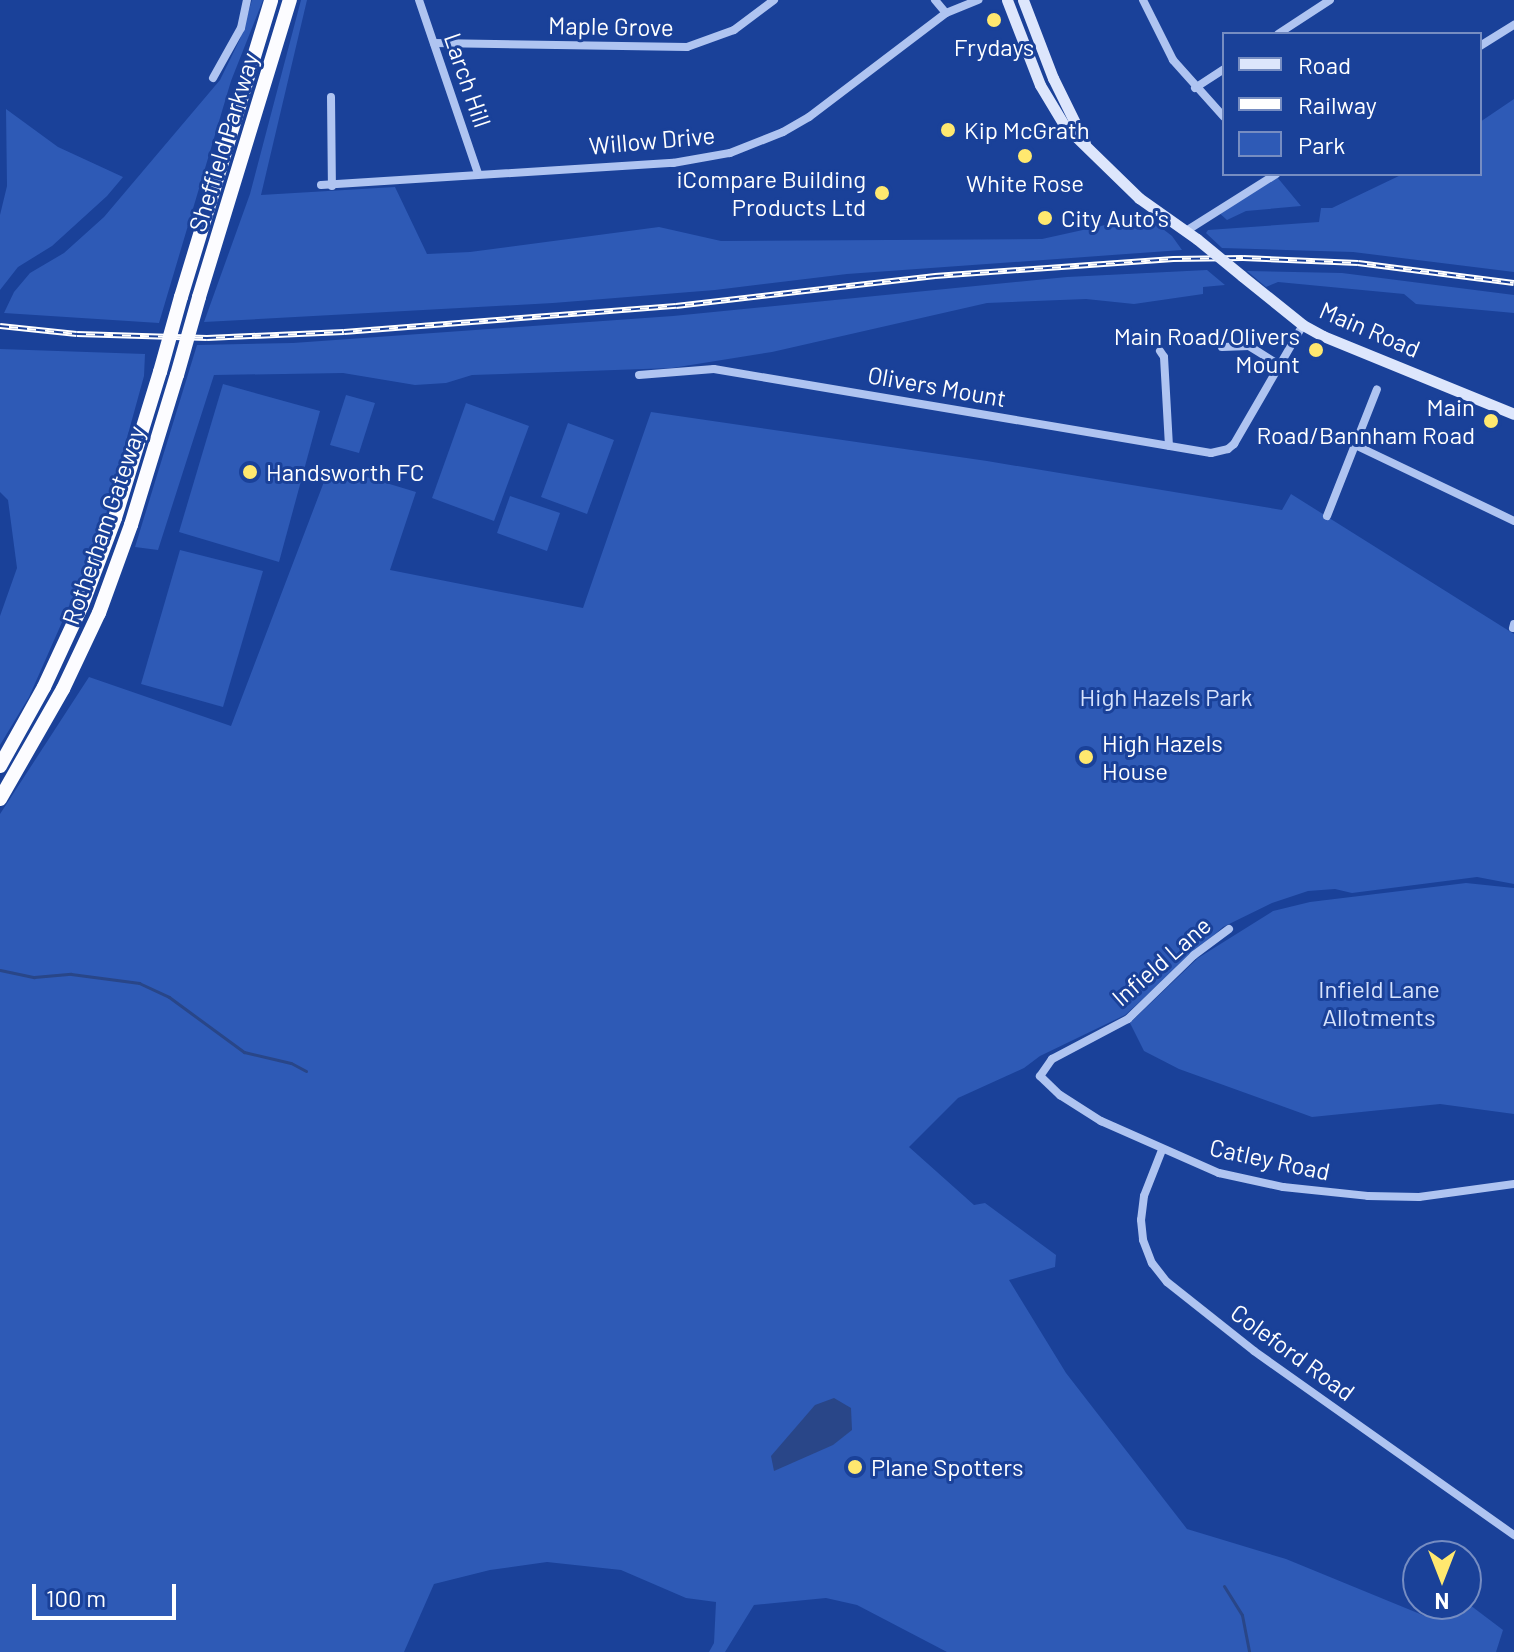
<!DOCTYPE html>
<html>
<head>
<meta charset="utf-8">
<style>
	body { margin:0 }
	#map { position:relative; width:1514px; height:1652px; overflow:hidden; background:#1a4199; font-family:Barlow,sans-serif }
	div>[style] { position:absolute }
	.green>* { inset:0; background:#2e5ab6 }
	.water>* { inset:0; background:#294688 }
	.stream>* { height:3px; margin:-1.5px; padding:0 1.5px; transform-origin:1.5px; border-radius:1.5px; background:#294688 }
	.minor>* { height:8px; margin:-4px; padding:0 4px; transform-origin:4px; border-radius:4px; background:#afc4f1 }
	.secondary>* { height:11px; margin:-5.5px; padding:0 5.5px; transform-origin:5.5px; border-radius:5.5px; background:#dde6fc }
	.trunk>* { height:14px; margin:-7px; padding:0 7px; transform-origin:7px; border-radius:7px; background:#fcfcff }
	.rail>* { height:6px; margin-top:-3px; transform-origin:0; background:repeating-linear-gradient(90deg,#1a4199 0 9px,#fff 0 18px); box-sizing:border-box; border-block:2px solid #fff }
	.secondary-bridge>* { height:11px; margin:-5.5px; padding:0 5.5px; transform-origin:5.5px; border-radius:5.5px; background:#dde6fc }
	.trunk-bridge>* { height:14px; margin:-7px; padding:0 7px; transform-origin:7px; border-radius:7px; background:#fcfcff }
	.dots>* { width:22px; height:22px; translate:-50% -50%; box-sizing:border-box; border:4px solid #1a4199; border-radius:50% }
	span { translate:-50% -50%; white-space:nowrap; text-align:center; line-height:1.15; -webkit-text-stroke:6px #1a4199; paint-order:stroke }
	.street-label { font-size:24px; color:#fff }
	.poi-label { font-size:24px; color:#fff }
	.left { translate:0 -50%; text-align:left }
	.right { translate:-100% -50%; text-align:right }
	.park-label { font-size:24px; color:#d6e2fc }
	.legend { position:absolute; left:1222px; top:32px; width:260px; height:144px; box-sizing:border-box; background:#1a4199; border:2px solid #768dc2; margin:0; padding:10px 14px; list-style:none; font-size:24px; color:#fff }
	.legend li { display:flex; align-items:center; gap:16px; height:40px }
	.legend b { width:40px; border:2px solid #768dc2 }
	.north { position:absolute; left:1402px; top:1540px; width:80px; height:80px; box-sizing:border-box; background:#1a4199; border:2px solid #768dc2; border-radius:50%; rotate:180deg; font-size:22px; font-weight:700; line-height:32px; text-align:center; color:#fff }
	.north::after { content:''; display:block; margin:auto; width:28px; height:36px; background:#ffe86f; clip-path:polygon(50% 0,100% 100%,50% 72%,0 100%) }
	.scale { position:absolute; left:32px; top:1584px; width:144px; height:36px; box-sizing:border-box; border:4px solid #fff; border-top:0; padding-left:10px; font-size:24px; line-height:28px; white-space:nowrap; color:#fff; -webkit-text-stroke:6px #1a4199; paint-order:stroke }
</style>
</head>
<body>
<div id="map">
	<div class="green">
		<div style="clip-path:polygon(252px 0,263px 0,231px 81px,159px 323px,4px 313px,14px 292px,30px 273px,64px 253px,104px 217px,220px 80px,240px 39px)"></div>
		<div style="clip-path:polygon(301px 0,307px 0,261px 195px,395px 187px,427px 254px,470px 252px,659px 227px,721px 241px,1042px 239px,1146px 216px,1172px 236px,1182px 250px,847px 274px,715px 290px,553px 303px,204px 322px,250px 194px)"></div>
		<div style="clip-path:polygon(1514px 99px,1514px 272px,1353px 252px,1222px 248px,1206px 233px,1208px 230px,1319px 222px,1321px 208px,1332px 208px,1403px 174px,1480px 174px,1480px 122px)"></div>
		<div style="clip-path:polygon(6px 109px,58px 147px,123px 177px,107px 196px,52px 246px,18px 267px,0 290px,0 215px,7px 186px)"></div>
		<div style="clip-path:polygon(1277px 177px,1301px 206px,1246px 211px,1227px 220px,1217px 211px)"></div>
		<div style="clip-path:polygon(1207px 270px,1225px 285px,1203px 287px,1203px 294px,1134px 304px,1086px 299px,987px 303px,772px 352px,672px 368px,472px 375px,446px 383px,415px 385px,343px 373px,214px 375px,158px 550px,135px 547px,197px 345px,293px 343px,673px 316px,1067px 277px)"></div>
		<div style="clip-path:polygon(1247px 271px,1342px 273px,1514px 295px,1514px 313px,1416px 304px,1404px 294px,1278px 282px,1266px 287px)"></div>
		<div style="clip-path:polygon(0 349px,145px 354px,144px 376px,100px 536px,29px 697px,0 745px,0 616px,17px 568px,8px 500px,0 492px)"></div>
		<div style="clip-path:polygon(223px 384px,320px 411px,279px 562px,179px 532px)"></div>
		<div style="clip-path:polygon(346px 395px,375px 403px,359px 453px,330px 445px)"></div>
		<div style="clip-path:polygon(466px 403px,529px 426px,494px 521px,432px 498px)"></div>
		<div style="clip-path:polygon(651px 412px,987px 461px,1282px 510px,1291px 494px,1514px 634px,1514px 884px,1477px 877px,1352px 893px,1335px 889px,1308px 891px,1272px 903px,1223px 927px,1125px 1015px,1040px 1056px,1024px 1068px,958px 1098px,909px 1147px,974px 1205px,985px 1203px,1056px 1255px,1055px 1267px,1009px 1280px,1066px 1373px,1187px 1529px,1286px 1559px,1425px 1616px,1432px 1604px,1466px 1602px,1503px 1630px,1496px 1652px,947px 1652px,857px 1605px,826px 1598px,754px 1605px,725px 1652px,709px 1652px,714px 1643px,716px 1602px,686px 1598px,621px 1570px,547px 1562px,490px 1570px,434px 1584px,404px 1652px,0 1652px,0 814px,89px 677px,231px 726px,330px 466px,416px 492px,390px 570px,583px 608px)"></div>
		<div style="clip-path:polygon(568px 423px,614px 440px,587px 514px,541px 497px)"></div>
		<div style="clip-path:polygon(510px 496px,560px 513px,547px 551px,497px 533px)"></div>
		<div style="clip-path:polygon(180px 550px,263px 571px,223px 707px,141px 684px)"></div>
		<div style="clip-path:polygon(1466px 883px,1514px 888px,1514px 1114px,1440px 1104px,1312px 1117px,1179px 1069px,1144px 1051px,1130px 1023px,1198px 958px,1273px 911px,1310px 902px)"></div>
	</div>
	<div class="water">
		<div style="clip-path:polygon(834px 1398px,851px 1408px,852px 1430px,833px 1445px,774px 1471px,771px 1456px,815px 1405px)"></div>
	</div>
	<div class="stream">
		<div style="left:0;top:970px;width:35px;rotate:12deg"></div>
		<div style="left:34px;top:977px;width:37px;rotate:-5deg"></div>
		<div style="left:71px;top:974px;width:69px;rotate:7.5deg"></div>
		<div style="left:139px;top:983px;width:33px;rotate:25deg"></div>
		<div style="left:169px;top:997px;width:93px;rotate:36.3deg"></div>
		<div style="left:244px;top:1052px;width:48px;rotate:13.2deg"></div>
		<div style="left:291px;top:1063px;width:17px;rotate:28deg"></div>
		<div style="left:1224px;top:1586px;width:34px;rotate:58deg"></div>
		<div style="left:1242px;top:1615px;width:38px;rotate:79deg"></div>
	</div>
	<div class="minor">
		<div style="left:419px;top:0;width:183px;rotate:71.2deg"></div>
		<div style="left:935px;top:0;width:17px;rotate:50deg"></div>
		<div style="left:1143px;top:0;width:67px;rotate:63.4deg"></div>
		<div style="left:1173px;top:60px;width:76px;rotate:48.2deg"></div>
		<div style="left:1278px;top:34px;width:62px;rotate:-33.2deg"></div>
		<div style="left:434px;top:43px;width:253px;rotate:0.9deg"></div>
		<div style="left:687px;top:47px;width:50px;rotate:-19.9deg"></div>
		<div style="left:734px;top:30px;width:50px;rotate:-36.9deg"></div>
		<div style="left:1480px;top:46px;width:40px;rotate:-32deg"></div>
		<div style="left:213px;top:78px;width:57px;rotate:-60.8deg"></div>
		<div style="left:241px;top:28px;width:29px;rotate:-78deg"></div>
		<div style="left:1195px;top:88px;width:35px;rotate:-33deg"></div>
		<div style="left:331px;top:97px;width:89px;rotate:89.4deg"></div>
		<div style="left:321px;top:185px;width:353px;rotate:-3.6deg"></div>
		<div style="left:673px;top:163px;width:58px;rotate:-10deg"></div>
		<div style="left:730px;top:153px;width:57px;rotate:-21.6deg"></div>
		<div style="left:783px;top:132px;width:30px;rotate:-30deg"></div>
		<div style="left:809px;top:117px;width:172px;rotate:-37.2deg"></div>
		<div style="left:946px;top:13px;width:35px;rotate:-22deg"></div>
		<div style="left:1186px;top:231px;width:107px;rotate:-32.3deg"></div>
		<div style="left:1222px;top:347px;width:27px;rotate:-2deg"></div>
		<div style="left:1249px;top:346px;width:34px;rotate:32deg"></div>
		<div style="left:1160px;top:351px;width:7px;rotate:56deg"></div>
		<div style="left:1164px;top:357px;width:89px;rotate:86.8deg"></div>
		<div style="left:639px;top:375px;width:75px;rotate:-4.6deg"></div>
		<div style="left:714px;top:369px;width:504px;rotate:9.59deg"></div>
		<div style="left:1211px;top:453px;width:17px;rotate:-13deg"></div>
		<div style="left:1228px;top:449px;width:8px;rotate:-40deg"></div>
		<div style="left:1234px;top:444px;width:138px;rotate:-59.9deg"></div>
		<div style="left:1355px;top:445px;width:176px;rotate:25.5deg"></div>
		<div style="left:1327px;top:516px;width:136px;rotate:-68.5deg"></div>
		<div style="left:1513px;top:628px;width:4px;rotate:-76deg"></div>
		<div style="left:1229px;top:929px;width:44px;rotate:143.4deg"></div>
		<div style="left:1194px;top:955px;width:92px;rotate:135.9deg"></div>
		<div style="left:1128px;top:1019px;width:86px;rotate:152.2deg"></div>
		<div style="left:1052px;top:1059px;width:21px;rotate:125deg"></div>
		<div style="left:1040px;top:1076px;width:28px;rotate:44deg"></div>
		<div style="left:1060px;top:1095px;width:49px;rotate:32.4deg"></div>
		<div style="left:1101px;top:1121px;width:129px;rotate:23.8deg"></div>
		<div style="left:1219px;top:1173px;width:66px;rotate:12.3deg"></div>
		<div style="left:1283px;top:1187px;width:85px;rotate:6deg"></div>
		<div style="left:1368px;top:1196px;width:51px;rotate:1.1deg"></div>
		<div style="left:1419px;top:1197px;width:96px;rotate:-7.8deg"></div>
		<div style="left:1162px;top:1150px;width:49px;rotate:111.4deg"></div>
		<div style="left:1144px;top:1196px;width:24px;rotate:97deg"></div>
		<div style="left:1141px;top:1220px;width:20px;rotate:84deg"></div>
		<div style="left:1143px;top:1240px;width:25px;rotate:69deg"></div>
		<div style="left:1152px;top:1263px;width:24px;rotate:52deg"></div>
		<div style="left:1167px;top:1282px;width:111px;rotate:38.4deg"></div>
		<div style="left:1254px;top:1351px;width:319px;rotate:35.3deg"></div>
	</div>
	<div class="secondary">
		<div style="left:1007px;top:0;width:91px;rotate:68.8deg"></div>
		<div style="left:1040px;top:85px;width:47px;rotate:59deg"></div>
		<div style="left:1064px;top:125px;width:105px;rotate:44.2deg"></div>
		<div style="left:1139px;top:198px;width:71px;rotate:35.3deg"></div>
		<div style="left:1023px;top:0;width:84px;rotate:69deg"></div>
		<div style="left:1053px;top:78px;width:72px;rotate:63.8deg"></div>
		<div style="left:1242px;top:276px;width:78px;rotate:38.8deg"></div>
		<div style="left:1303px;top:325px;width:23px;rotate:29deg"></div>
		<div style="left:1323px;top:336px;width:206px;rotate:22.2deg"></div>
	</div>
	<div class="trunk">
		<div style="left:181px;top:297px;width:310px;rotate:-73.1deg"></div>
		<div style="left:199px;top:297px;width:311px;rotate:-73deg"></div>
		<div style="left:0;top:766px;width:90px;rotate:-60.9deg"></div>
		<div style="left:44px;top:687px;width:90px;rotate:-65.1deg"></div>
		<div style="left:82px;top:605px;width:93px;rotate:-69.2deg"></div>
		<div style="left:115px;top:518px;width:153px;rotate:-72.9deg"></div>
		<div style="left:0;top:799px;width:127px;rotate:-60.2deg"></div>
		<div style="left:63px;top:689px;width:84px;rotate:-64.7deg"></div>
		<div style="left:99px;top:613px;width:94px;rotate:-70deg"></div>
		<div style="left:131px;top:525px;width:157px;rotate:-73deg"></div>
	</div>
	<div class="rail">
		<div style="left:0;top:326px;width:77px;rotate:5.9deg"></div>
		<div style="left:77px;top:334px;width:130px;rotate:1.8deg"></div>
		<div style="left:207px;top:338px;width:137px;rotate:-2.5deg"></div>
		<div style="left:344px;top:332px;width:333px;rotate:-4.5deg"></div>
		<div style="left:676px;top:306px;width:261px;rotate:-6.6deg"></div>
		<div style="left:935px;top:276px;width:239px;rotate:-4.1deg"></div>
		<div style="left:1173px;top:259px;width:70px;rotate:-0.8deg"></div>
		<div style="left:1243px;top:258px;width:115px;rotate:2.5deg"></div>
		<div style="left:1358px;top:263px;width:157px;rotate:7.3deg"></div>
	</div>
	<div class="secondary-bridge">
		<div style="left:1197px;top:239px;width:58px;rotate:39.4deg"></div>
	</div>
	<div class="trunk-bridge">
		<div style="left:160px;top:372px;width:78px;rotate:-74.4deg"></div>
		<div style="left:177px;top:375px;width:81px;rotate:-74.2deg"></div>
	</div>
	<div class="dots">
		<div style="left:994px;top:20px;background:#ffe86f"></div>
		<div style="left:948px;top:130px;background:#ffe86f"></div>
		<div style="left:1025px;top:156px;background:#ffe86f"></div>
		<div style="left:882px;top:193px;background:#ffe86f"></div>
		<div style="left:1045px;top:218px;background:#ffe86f"></div>
		<div style="left:1316px;top:350px;background:#ffe86f"></div>
		<div style="left:1491px;top:421px;background:#ffe86f"></div>
		<div style="left:250px;top:472px;background:#ffe86f"></div>
		<div style="left:1086px;top:757px;background:#ffe86f"></div>
		<div style="left:855px;top:1467px;background:#ffe86f"></div>
	</div>
	<div class="street-label">
		<span style="left:611px;top:26px;rotate:1deg">Maple Grove</span>
		<span style="left:468px;top:80px;rotate:71deg">Larch Hill</span>
		<span style="left:652px;top:140px;rotate:-5deg">Willow Drive</span>
		<span style="left:223px;top:142px;rotate:-73deg">Sheffield Parkway</span>
		<span style="left:1370px;top:329px;rotate:23deg">Main Road</span>
		<span style="left:937px;top:386px;rotate:10deg">Olivers Mount</span>
		<span style="left:103px;top:525px;rotate:-71deg">Rotherham Gateway</span>
		<span style="left:1161px;top:961px;rotate:-41deg">Infield Lane</span>
		<span style="left:1270px;top:1159px;rotate:12deg">Catley Road</span>
		<span style="left:1293px;top:1352px;rotate:36deg">Coleford Road</span>
	</div>
	<div class="poi-label">
		<span style="left:994px;top:47px">Frydays</span>
		<span class="left" style="left:964px;top:130px">Kip McGrath</span>
		<span class="right" style="left:866px;top:193px">iCompare Building<br>Products Ltd</span>
		<span style="left:1025px;top:183px">White Rose</span>
		<span class="left" style="left:1061px;top:218px">City Auto's</span>
		<span class="right" style="left:1300px;top:350px">Main Road/Olivers<br>Mount</span>
		<span class="right" style="left:1475px;top:421px">Main<br>Road/Bannham Road</span>
		<span class="left" style="left:266px;top:472px">Handsworth FC</span>
		<span class="left" style="left:1102px;top:757px">High Hazels<br>House</span>
		<span class="left" style="left:871px;top:1467px">Plane Spotters</span>
	</div>
	<div class="park-label">
		<span style="left:1166px;top:697px">High Hazels Park</span>
		<span style="left:1379px;top:1003px">Infield Lane<br>Allotments</span>
	</div>
	<ul class="legend">
	<li><b style="height:10px;background:#dde6fc"></b>Road</li>
	<li><b style="height:10px;background:#fff"></b>Railway</li>
	<li><b style="height:22px;background:#2e5ab6"></b>Park</li>
	</ul>
	<div class="north">N</div>
	<div class="scale">100 m</div>
</div>
</body>
</html>
